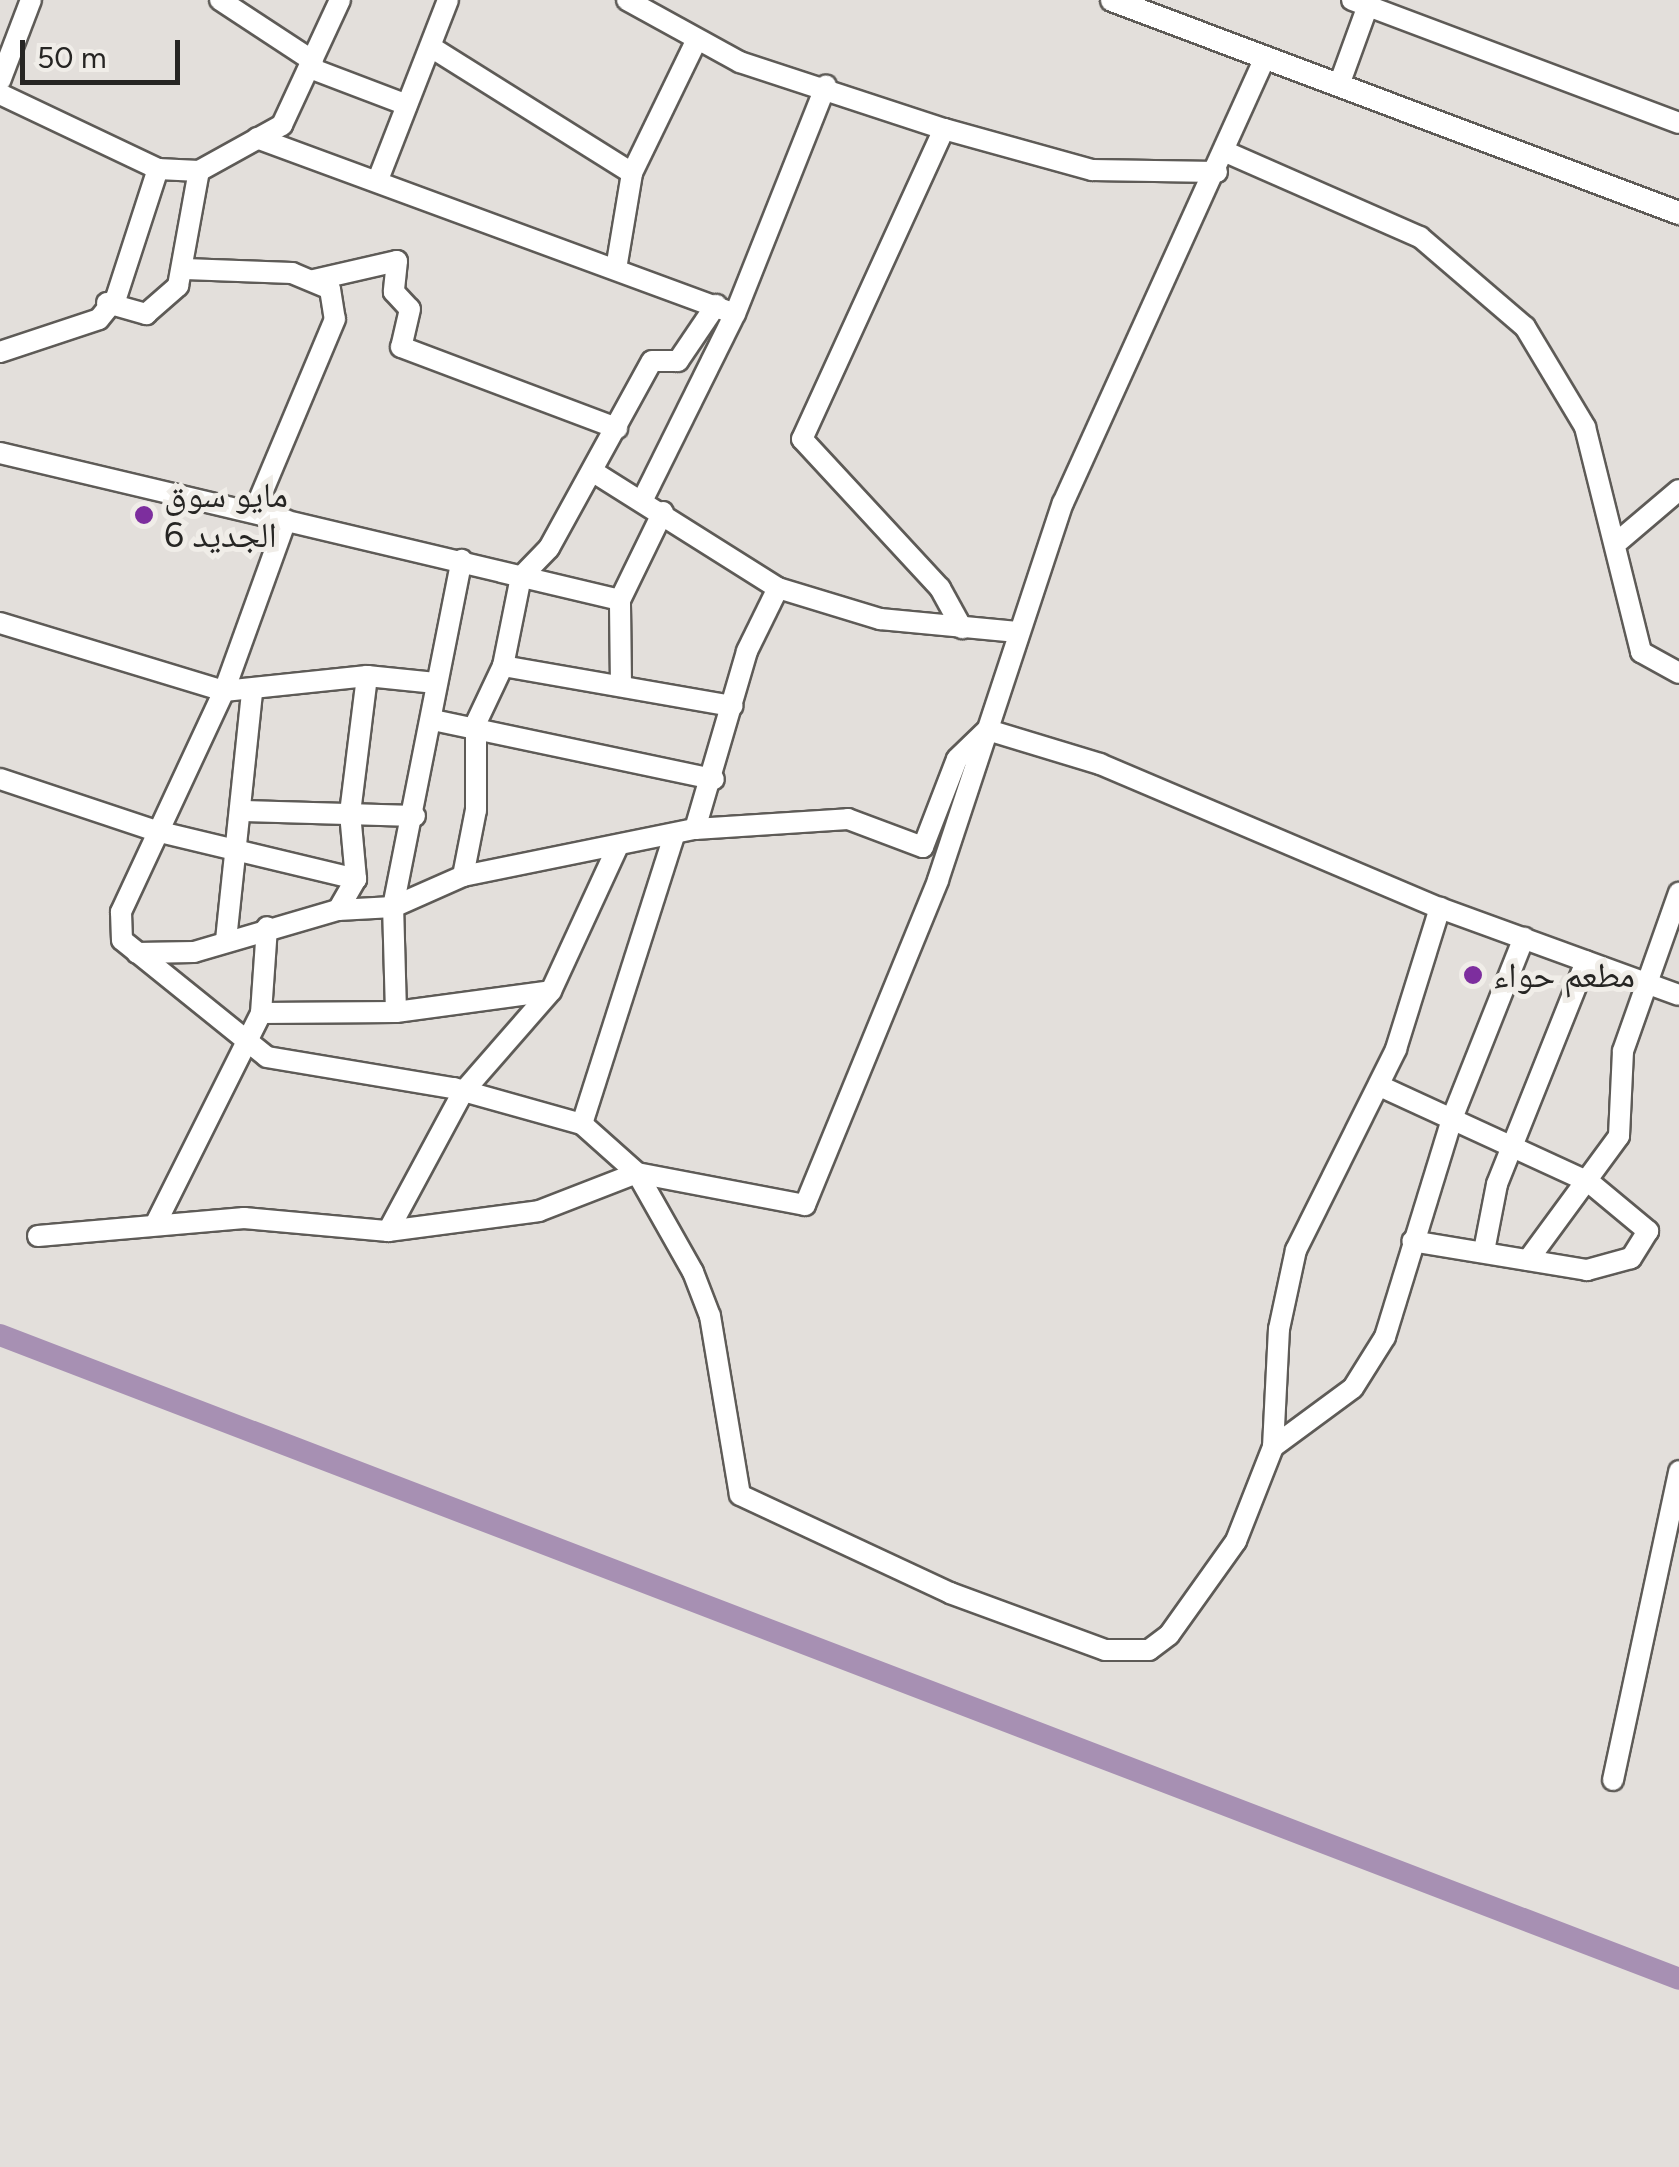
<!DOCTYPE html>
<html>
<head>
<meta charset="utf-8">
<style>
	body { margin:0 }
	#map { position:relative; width:1679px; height:2167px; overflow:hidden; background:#e3dfdb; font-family:Figtree,"Noto Naskh Arabic",sans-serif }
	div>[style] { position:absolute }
	.canal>* { height:22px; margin:-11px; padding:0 11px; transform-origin:11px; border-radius:11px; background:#a790b3 }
	.roads { filter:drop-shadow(2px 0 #5e5b57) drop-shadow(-2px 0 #5e5b57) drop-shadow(0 2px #5e5b57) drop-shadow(0 -2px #5e5b57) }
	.minor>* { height:20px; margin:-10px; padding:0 10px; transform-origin:10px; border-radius:10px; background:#fff }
	.tertiary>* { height:22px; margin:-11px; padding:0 11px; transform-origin:11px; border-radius:11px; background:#fff }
	.dots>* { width:28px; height:28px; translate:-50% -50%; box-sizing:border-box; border:5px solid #f0ede8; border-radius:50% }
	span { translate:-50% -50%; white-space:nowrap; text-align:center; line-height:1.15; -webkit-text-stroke:10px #f0ede8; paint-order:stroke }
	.poi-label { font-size:35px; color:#262523 }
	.left { translate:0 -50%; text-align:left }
	.scale { position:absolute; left:20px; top:40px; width:160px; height:45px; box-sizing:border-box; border:5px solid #262523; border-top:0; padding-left:12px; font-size:30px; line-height:35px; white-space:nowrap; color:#262523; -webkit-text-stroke:8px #f0ede8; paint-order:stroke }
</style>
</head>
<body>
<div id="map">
	<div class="canal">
		<div style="left:0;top:1335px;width:1798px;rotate:20.98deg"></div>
	</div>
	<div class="roads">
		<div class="minor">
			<div style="left:220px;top:0;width:111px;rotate:33.3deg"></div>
			<div style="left:627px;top:0;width:129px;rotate:28.8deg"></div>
			<div style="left:740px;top:62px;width:215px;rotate:18.2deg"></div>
			<div style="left:944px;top:129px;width:154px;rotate:15.5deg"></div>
			<div style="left:1092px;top:170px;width:125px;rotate:0.9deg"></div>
			<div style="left:1352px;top:0;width:349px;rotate:20.6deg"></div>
			<div style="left:431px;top:47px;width:237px;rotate:32.1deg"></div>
			<div style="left:315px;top:70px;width:98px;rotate:20.8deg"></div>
			<div style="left:0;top:81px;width:87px;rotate:-69.1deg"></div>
			<div style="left:1339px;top:85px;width:90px;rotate:-70deg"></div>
			<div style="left:0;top:94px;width:175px;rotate:25.4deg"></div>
			<div style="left:158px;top:169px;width:41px;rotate:2.8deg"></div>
			<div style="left:199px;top:171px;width:95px;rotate:-29deg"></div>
			<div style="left:282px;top:125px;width:138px;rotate:-65.1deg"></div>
			<div style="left:944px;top:129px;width:341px;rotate:114.6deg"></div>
			<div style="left:802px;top:439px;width:203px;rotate:47.2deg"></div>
			<div style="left:940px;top:588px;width:46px;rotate:61.2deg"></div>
			<div style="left:257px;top:138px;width:509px;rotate:20.21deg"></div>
			<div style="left:1226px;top:152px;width:212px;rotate:23.7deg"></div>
			<div style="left:1420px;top:237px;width:138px;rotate:40.6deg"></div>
			<div style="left:1525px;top:327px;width:117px;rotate:59deg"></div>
			<div style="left:1585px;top:427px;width:232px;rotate:76deg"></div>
			<div style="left:1641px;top:652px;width:43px;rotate:28.9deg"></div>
			<div style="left:379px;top:177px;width:190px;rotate:-68.7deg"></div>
			<div style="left:617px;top:263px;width:91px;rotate:-80.5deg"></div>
			<div style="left:632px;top:173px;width:147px;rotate:-64.1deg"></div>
			<div style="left:185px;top:269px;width:107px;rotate:2.1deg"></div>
			<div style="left:292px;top:273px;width:41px;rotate:22.8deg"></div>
			<div style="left:330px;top:289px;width:30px;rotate:81deg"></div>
			<div style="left:335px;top:319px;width:206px;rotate:112.8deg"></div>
			<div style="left:314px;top:280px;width:85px;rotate:-12.9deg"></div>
			<div style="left:397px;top:261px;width:31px;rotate:96deg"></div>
			<div style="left:394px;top:292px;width:23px;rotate:47deg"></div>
			<div style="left:410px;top:309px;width:39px;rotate:103deg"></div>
			<div style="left:401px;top:347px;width:231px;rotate:20.6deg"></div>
			<div style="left:107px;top:303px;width:41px;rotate:15.8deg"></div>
			<div style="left:146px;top:314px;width:43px;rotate:-41.2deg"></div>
			<div style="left:178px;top:286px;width:117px;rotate:-79.7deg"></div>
			<div style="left:0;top:352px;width:104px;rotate:-18.4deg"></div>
			<div style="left:99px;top:319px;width:27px;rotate:-51deg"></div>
			<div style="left:116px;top:298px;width:136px;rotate:-72deg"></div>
			<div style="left:0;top:453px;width:637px;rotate:13.34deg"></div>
			<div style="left:592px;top:471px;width:220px;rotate:32.2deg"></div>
			<div style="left:778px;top:588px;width:107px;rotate:16.9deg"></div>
			<div style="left:880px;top:619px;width:138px;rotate:5.4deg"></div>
			<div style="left:644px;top:497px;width:204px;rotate:-63.6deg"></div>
			<div style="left:735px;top:314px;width:246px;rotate:-68.3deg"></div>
			<div style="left:286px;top:520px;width:182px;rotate:109.9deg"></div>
			<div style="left:224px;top:691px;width:244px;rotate:115deg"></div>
			<div style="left:121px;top:912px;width:28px;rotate:88deg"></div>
			<div style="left:122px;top:940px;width:186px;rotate:38.9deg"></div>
			<div style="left:267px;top:1057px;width:189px;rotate:9.5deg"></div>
			<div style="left:453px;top:1088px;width:134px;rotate:15.6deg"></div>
			<div style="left:582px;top:1124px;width:74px;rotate:41.7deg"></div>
			<div style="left:637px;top:1173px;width:114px;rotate:60.5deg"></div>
			<div style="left:693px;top:1272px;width:47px;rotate:68.9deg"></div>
			<div style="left:710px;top:1316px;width:181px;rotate:80.5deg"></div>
			<div style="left:740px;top:1495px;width:232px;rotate:25deg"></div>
			<div style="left:950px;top:1593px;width:165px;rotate:20.2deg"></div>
			<div style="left:1105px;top:1650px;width:44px"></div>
			<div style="left:1149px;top:1650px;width:25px;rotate:-37deg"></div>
			<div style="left:1169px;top:1635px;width:115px;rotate:-54.5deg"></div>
			<div style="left:1236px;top:1541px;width:101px;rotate:-68.5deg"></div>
			<div style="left:1273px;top:1447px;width:118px;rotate:-87.1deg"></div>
			<div style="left:1279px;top:1329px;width:81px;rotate:-77.9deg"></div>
			<div style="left:1296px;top:1250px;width:225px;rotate:-63.5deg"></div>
			<div style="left:1396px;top:1049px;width:148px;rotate:-72.7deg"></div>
			<div style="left:1620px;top:540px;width:77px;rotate:-40.3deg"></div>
			<div style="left:0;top:623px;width:234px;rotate:16.9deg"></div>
			<div style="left:224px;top:691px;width:144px;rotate:-6deg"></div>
			<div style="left:367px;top:676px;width:69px;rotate:5.8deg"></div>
			<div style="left:503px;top:666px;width:233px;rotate:9.9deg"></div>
			<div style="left:621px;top:686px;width:86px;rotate:-90.7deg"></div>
			<div style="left:620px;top:600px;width:98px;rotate:-64deg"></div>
			<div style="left:433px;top:720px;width:287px;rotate:11.9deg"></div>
			<div style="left:988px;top:730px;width:117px;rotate:16.9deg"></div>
			<div style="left:1100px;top:764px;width:369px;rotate:23deg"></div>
			<div style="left:1440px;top:908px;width:254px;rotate:20deg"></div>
			<div style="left:0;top:779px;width:164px;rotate:18.4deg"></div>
			<div style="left:156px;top:831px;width:206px;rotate:13.5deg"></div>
			<div style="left:244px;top:811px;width:171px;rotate:1.7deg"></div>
			<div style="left:695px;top:829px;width:185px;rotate:-73.7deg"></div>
			<div style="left:747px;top:651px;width:70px;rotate:-63.8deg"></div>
			<div style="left:463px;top:876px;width:67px;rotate:-78.9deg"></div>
			<div style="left:476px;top:810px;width:87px;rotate:-90deg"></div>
			<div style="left:476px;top:723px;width:63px;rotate:-64.7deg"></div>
			<div style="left:503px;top:666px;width:91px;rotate:-78.6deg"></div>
			<div style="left:521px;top:577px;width:40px;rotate:-46deg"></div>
			<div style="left:549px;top:548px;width:213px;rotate:-61.2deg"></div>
			<div style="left:652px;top:361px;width:26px"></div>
			<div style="left:678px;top:361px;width:68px;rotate:-55.8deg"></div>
			<div style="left:338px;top:910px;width:36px;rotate:-60deg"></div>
			<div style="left:356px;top:879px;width:66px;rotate:-95.2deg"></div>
			<div style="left:350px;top:813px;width:138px;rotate:-82.9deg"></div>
			<div style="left:226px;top:940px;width:247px;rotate:-84deg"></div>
			<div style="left:137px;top:953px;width:57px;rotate:-1deg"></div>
			<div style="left:194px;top:952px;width:150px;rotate:-16.3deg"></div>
			<div style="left:338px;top:910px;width:55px;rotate:-3.1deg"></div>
			<div style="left:393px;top:907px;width:77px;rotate:-23.9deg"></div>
			<div style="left:463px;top:876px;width:237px;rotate:-11.5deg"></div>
			<div style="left:695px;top:829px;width:153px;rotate:-3.7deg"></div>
			<div style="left:848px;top:819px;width:80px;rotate:20.5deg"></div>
			<div style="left:923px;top:847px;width:94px;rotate:-68.9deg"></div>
			<div style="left:957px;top:759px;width:40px;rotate:-44deg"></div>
			<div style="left:396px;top:1012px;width:105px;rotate:-91.6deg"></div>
			<div style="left:393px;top:907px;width:354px;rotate:-78.8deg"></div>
			<div style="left:261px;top:1013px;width:135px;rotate:-0.4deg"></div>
			<div style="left:396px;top:1012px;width:156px;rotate:-7.7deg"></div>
			<div style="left:1380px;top:1086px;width:230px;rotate:24.7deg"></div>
			<div style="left:1589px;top:1182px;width:77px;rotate:39.7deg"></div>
			<div style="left:1648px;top:1231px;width:32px;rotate:122deg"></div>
			<div style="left:1631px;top:1258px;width:46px;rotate:164.7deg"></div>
			<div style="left:1587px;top:1270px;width:177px;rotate:-170.6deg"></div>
			<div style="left:582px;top:1124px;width:300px;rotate:-72.3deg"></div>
			<div style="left:156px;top:1223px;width:235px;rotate:-63.4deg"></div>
			<div style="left:261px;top:1013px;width:86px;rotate:-86deg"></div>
			<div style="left:388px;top:1231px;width:158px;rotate:-61.7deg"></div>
			<div style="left:463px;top:1092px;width:134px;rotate:-48.9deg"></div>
			<div style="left:551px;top:991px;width:160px;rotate:-65.2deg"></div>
			<div style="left:38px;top:1236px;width:207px;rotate:-5deg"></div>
			<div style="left:244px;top:1218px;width:145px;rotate:5.2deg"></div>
			<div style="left:388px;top:1231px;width:152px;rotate:-7.5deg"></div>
			<div style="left:539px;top:1211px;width:105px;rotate:-21.2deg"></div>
			<div style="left:637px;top:1173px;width:171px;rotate:10.8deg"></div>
			<div style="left:805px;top:1205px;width:351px;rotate:-67.7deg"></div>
			<div style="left:938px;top:880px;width:397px;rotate:-71.7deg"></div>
			<div style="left:1063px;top:503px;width:490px;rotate:-65.6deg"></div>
			<div style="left:1484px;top:1251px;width:68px;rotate:-79deg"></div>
			<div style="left:1497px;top:1184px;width:240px;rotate:-68.2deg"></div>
			<div style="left:1528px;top:1260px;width:154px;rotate:-53.7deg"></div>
			<div style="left:1619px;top:1136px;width:85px;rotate:-87.3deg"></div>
			<div style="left:1623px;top:1051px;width:168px;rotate:-70.5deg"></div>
			<div style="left:1273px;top:1447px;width:99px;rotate:-36.4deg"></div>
			<div style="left:1353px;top:1388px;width:60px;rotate:-57.9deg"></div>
			<div style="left:1385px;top:1337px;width:231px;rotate:-72.9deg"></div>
			<div style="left:1453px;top:1116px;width:192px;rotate:-68.3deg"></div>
			<div style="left:1613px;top:1780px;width:316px;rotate:-77.9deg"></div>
		</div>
		<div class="tertiary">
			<div style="left:1112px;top:0;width:606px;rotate:20.59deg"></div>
		</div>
	</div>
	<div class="dots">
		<div style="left:144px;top:515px;background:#7d2e9e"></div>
		<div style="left:1473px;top:975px;background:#7d2e9e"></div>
	</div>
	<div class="poi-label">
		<span class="left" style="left:164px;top:515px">مايو سوق<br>6 الجديد</span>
		<span class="left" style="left:1493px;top:975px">مطعم حواء</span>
	</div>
	<div class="scale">50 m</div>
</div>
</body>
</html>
